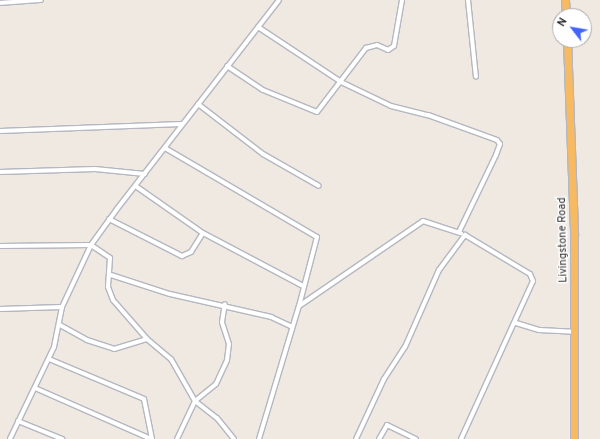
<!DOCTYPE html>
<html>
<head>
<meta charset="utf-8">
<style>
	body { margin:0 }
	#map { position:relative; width:600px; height:439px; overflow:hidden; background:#efe9e1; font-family:Overpass,sans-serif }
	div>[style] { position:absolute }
	.roads { filter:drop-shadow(1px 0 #b4b7c1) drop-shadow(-1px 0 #b4b7c1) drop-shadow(0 1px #b4b7c1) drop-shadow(0 -1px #b4b7c1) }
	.minor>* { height:4px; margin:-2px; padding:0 2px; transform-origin:2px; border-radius:2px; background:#fff }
	.trunk>* { height:7px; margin:-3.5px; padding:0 3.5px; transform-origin:3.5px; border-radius:3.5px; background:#f8ba60 }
	span { translate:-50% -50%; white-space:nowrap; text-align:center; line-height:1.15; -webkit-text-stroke:3px #fff; paint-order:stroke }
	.street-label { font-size:11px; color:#2e2e2e }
	.north { position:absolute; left:552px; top:8px; width:40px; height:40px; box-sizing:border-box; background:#fff; border:1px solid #ababab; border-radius:50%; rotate:301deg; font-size:11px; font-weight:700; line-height:16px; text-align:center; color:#2e2e2e }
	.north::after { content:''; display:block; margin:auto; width:14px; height:18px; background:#4264fb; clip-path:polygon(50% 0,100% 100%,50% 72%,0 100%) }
</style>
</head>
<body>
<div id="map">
	<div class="roads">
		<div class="minor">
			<div style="left:468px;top:0;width:77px;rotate:84.1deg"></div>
			<div style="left:0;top:3px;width:41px;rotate:-4.2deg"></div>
			<div style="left:258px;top:27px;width:100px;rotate:33.5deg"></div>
			<div style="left:341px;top:82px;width:55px;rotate:25.6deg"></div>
			<div style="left:391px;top:106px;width:38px;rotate:14deg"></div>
			<div style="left:428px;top:115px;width:73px;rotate:19.9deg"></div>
			<div style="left:497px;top:140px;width:5px;rotate:53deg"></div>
			<div style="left:500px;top:144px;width:12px;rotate:110deg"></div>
			<div style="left:496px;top:155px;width:85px;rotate:115.7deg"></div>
			<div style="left:227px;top:66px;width:43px;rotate:33.7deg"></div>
			<div style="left:263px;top:90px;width:58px;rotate:22.2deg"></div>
			<div style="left:317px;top:112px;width:81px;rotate:-52.6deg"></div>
			<div style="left:366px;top:48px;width:11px;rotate:-15deg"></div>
			<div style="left:377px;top:45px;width:12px;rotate:24deg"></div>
			<div style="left:388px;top:50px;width:7px;rotate:-34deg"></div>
			<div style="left:394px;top:46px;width:47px;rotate:-80.1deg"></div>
			<div style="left:198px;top:104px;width:82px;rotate:37.6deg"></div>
			<div style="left:263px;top:154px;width:64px;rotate:29.7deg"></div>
			<div style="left:0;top:131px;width:182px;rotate:-2.2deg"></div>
			<div style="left:165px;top:148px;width:176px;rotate:30.4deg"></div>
			<div style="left:317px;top:237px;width:71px;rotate:104.6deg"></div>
			<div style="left:0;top:172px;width:95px;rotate:-1.8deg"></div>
			<div style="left:95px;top:169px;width:50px;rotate:5.7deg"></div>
			<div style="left:137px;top:187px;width:80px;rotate:34.9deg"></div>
			<div style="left:203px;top:233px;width:113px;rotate:27.9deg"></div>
			<div style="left:109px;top:219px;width:82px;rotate:26.9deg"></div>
			<div style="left:182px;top:256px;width:10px;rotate:-24deg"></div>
			<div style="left:191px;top:252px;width:22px;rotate:-58deg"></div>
			<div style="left:0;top:246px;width:91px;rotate:-0.6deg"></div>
			<div style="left:91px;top:245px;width:23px;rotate:34deg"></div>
			<div style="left:110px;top:258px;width:29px;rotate:94deg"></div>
			<div style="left:108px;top:287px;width:14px;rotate:69deg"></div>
			<div style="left:113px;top:300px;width:52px;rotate:48.9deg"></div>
			<div style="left:147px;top:339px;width:31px;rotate:40deg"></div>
			<div style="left:171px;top:359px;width:48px;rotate:60.3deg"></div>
			<div style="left:195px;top:401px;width:27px;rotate:-39deg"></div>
			<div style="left:216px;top:384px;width:26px;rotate:-65deg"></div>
			<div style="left:227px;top:360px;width:16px;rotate:-83deg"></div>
			<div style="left:229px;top:344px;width:23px;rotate:-108deg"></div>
			<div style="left:222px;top:322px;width:18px;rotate:-81deg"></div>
			<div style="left:111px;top:275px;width:62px;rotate:17.9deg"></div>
			<div style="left:170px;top:294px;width:104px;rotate:12.8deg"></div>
			<div style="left:271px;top:317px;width:23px;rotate:25deg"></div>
			<div style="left:62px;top:307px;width:68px;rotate:-64.9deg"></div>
			<div style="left:91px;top:245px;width:44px;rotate:-54.2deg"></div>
			<div style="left:117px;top:209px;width:264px;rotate:-52.2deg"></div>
			<div style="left:0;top:309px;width:62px;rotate:-1.8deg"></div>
			<div style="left:62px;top:307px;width:41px;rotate:101.3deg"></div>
			<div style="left:54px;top:347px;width:102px;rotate:115.6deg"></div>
			<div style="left:516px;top:323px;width:24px;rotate:17deg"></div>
			<div style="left:539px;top:330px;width:35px;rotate:3deg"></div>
			<div style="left:60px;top:325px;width:31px;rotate:29deg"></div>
			<div style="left:87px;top:340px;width:28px;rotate:18deg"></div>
			<div style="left:114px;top:349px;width:34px;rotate:-17deg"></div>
			<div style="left:49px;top:359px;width:103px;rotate:22.8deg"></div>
			<div style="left:144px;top:399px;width:41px;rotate:78.7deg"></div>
			<div style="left:35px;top:388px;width:127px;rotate:23.7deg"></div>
			<div style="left:18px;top:421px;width:48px;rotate:22.2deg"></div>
			<div style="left:177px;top:439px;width:42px;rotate:-64.7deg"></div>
			<div style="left:195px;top:401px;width:28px;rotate:38deg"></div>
			<div style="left:217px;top:418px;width:27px;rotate:51deg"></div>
			<div style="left:259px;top:439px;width:139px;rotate:-73.3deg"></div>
			<div style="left:299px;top:306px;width:150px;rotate:-34.4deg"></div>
			<div style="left:423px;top:221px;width:40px;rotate:18deg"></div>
			<div style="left:356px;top:439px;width:66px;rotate:-65deg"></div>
			<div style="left:384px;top:379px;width:38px;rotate:-57deg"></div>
			<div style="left:405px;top:347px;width:84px;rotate:-66.2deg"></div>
			<div style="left:439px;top:270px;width:44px;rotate:-53.4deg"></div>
			<div style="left:465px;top:235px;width:76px;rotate:31deg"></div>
			<div style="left:530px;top:274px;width:8px;rotate:67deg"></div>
			<div style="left:533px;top:281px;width:174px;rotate:114.5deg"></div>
			<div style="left:379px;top:439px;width:16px;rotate:-60deg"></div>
			<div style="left:387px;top:425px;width:32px;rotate:26deg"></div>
		</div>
		<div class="trunk">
			<div style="left:565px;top:0;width:16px;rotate:86deg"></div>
			<div style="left:567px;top:40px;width:195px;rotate:87.9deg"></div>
			<div style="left:574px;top:235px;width:204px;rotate:90deg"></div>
		</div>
	</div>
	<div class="street-label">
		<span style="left:563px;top:240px;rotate:-91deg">Livingstone Road</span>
	</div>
	<div class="north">N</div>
</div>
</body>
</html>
